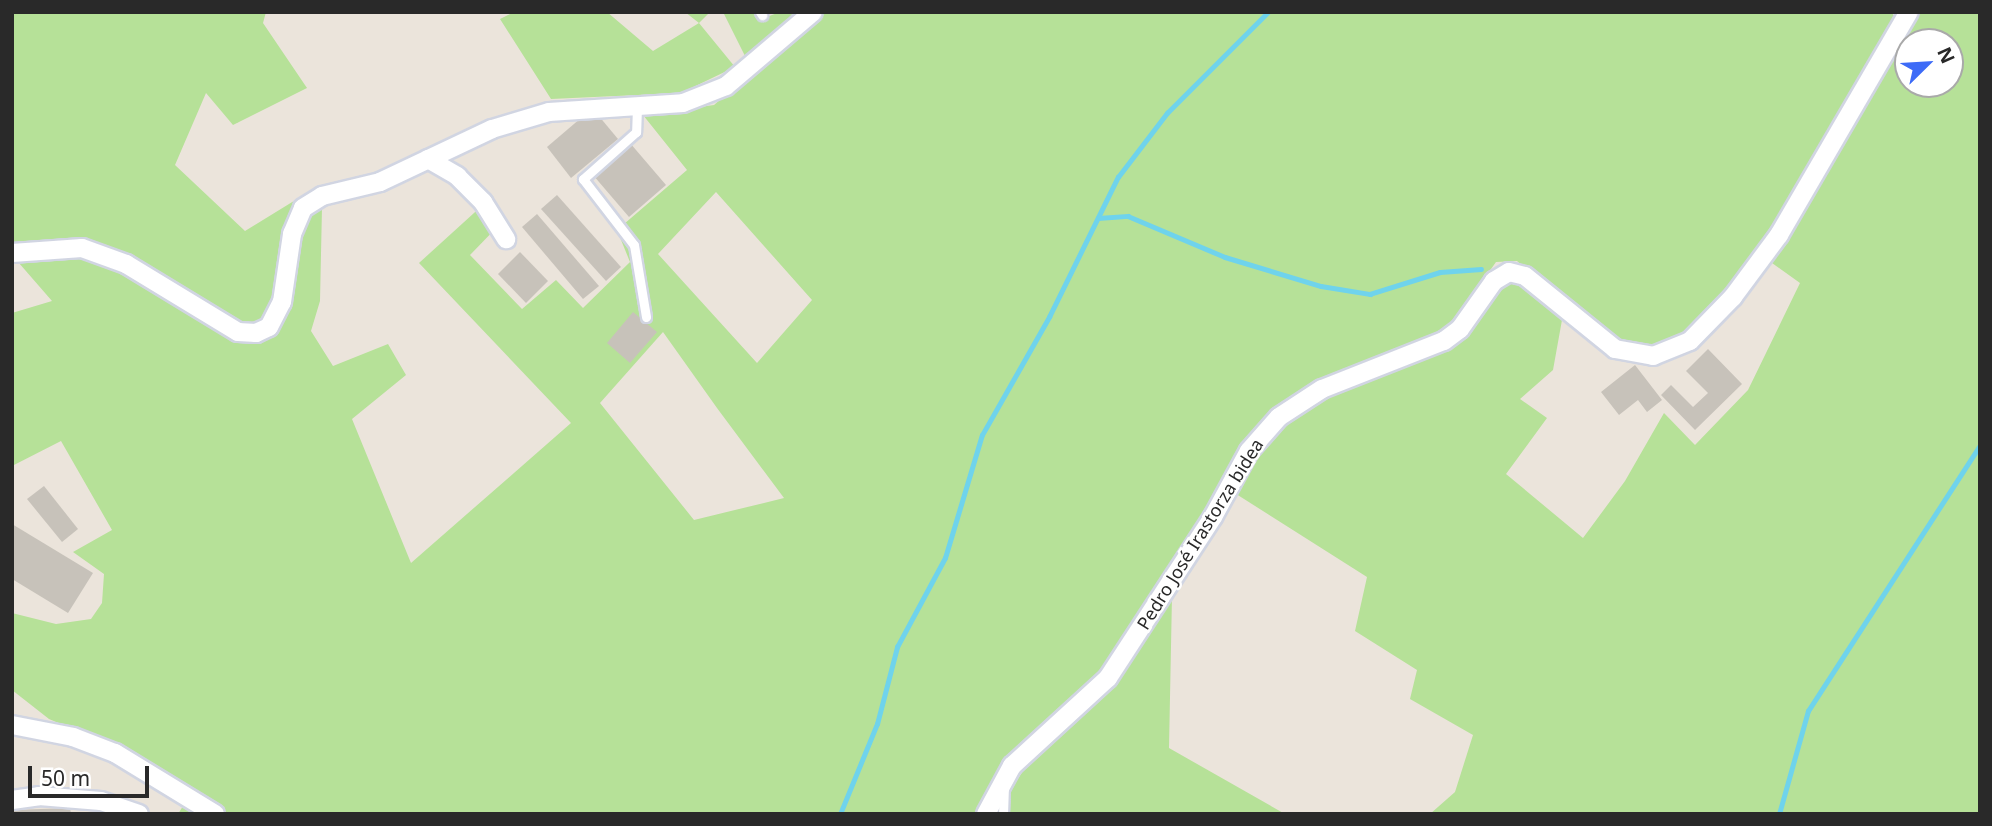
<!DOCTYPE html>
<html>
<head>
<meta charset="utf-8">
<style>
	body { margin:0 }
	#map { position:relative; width:1992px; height:826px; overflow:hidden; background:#ebe4db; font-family:"Noto Sans",sans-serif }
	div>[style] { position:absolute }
	.green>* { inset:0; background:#b6e198 }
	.stream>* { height:4.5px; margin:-2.25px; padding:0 2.25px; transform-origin:2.25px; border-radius:2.25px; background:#6fd3ec }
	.building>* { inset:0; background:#c7c2ba }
	.roads { filter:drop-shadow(2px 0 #d1d5e2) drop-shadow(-2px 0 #d1d5e2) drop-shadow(0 2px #d1d5e2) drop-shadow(0 -2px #d1d5e2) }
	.service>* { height:9px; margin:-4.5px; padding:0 4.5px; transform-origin:4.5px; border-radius:4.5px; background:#fff }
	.minor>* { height:18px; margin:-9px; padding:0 9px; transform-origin:9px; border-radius:9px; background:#fff }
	span { translate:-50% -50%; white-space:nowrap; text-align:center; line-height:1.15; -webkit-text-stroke:5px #fff; paint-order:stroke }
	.street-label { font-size:18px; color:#292929 }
	.frame { position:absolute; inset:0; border:14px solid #292929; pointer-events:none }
	.north { position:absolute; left:1894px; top:28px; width:70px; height:70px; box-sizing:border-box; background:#fff; border:2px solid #a9a9a9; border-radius:50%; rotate:66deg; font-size:19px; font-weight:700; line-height:28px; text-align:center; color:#292929 }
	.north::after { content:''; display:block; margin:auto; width:24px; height:32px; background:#3d6bf7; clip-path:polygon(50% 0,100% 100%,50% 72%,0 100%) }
	.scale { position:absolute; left:28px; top:766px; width:121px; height:32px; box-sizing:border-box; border:4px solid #292929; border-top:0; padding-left:9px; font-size:21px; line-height:24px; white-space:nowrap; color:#292929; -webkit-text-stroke:5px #fff; paint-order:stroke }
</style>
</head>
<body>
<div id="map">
	<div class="green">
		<div style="clip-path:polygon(evenodd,12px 12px,266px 12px,263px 23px,307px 88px,233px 125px,206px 93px,175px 165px,245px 231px,315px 188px,322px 208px,320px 301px,311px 331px,333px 366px,388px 344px,406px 375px,352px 419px,411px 563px,571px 423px,419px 263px,485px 203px,502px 222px,470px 255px,522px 309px,556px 280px,583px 308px,630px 262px,617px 230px,687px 170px,643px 115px,714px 105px,822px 12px,1891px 12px,1896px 18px,1777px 230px,1690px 335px,1660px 348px,1627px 345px,1568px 307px,1517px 261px,1496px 262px,1448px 330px,1327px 378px,1280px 405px,1253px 432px,1208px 517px,1097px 679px,1023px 744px,995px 779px,977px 814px,178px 814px,193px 790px,120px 749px,49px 719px,12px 690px,12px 613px,56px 624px,91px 619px,102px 603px,104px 574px,73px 552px,112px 530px,61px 441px,12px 466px,12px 313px,52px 301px,12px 255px,12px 12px,716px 192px,812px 300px,757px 363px,658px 254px,716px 192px,12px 12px,663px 332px,717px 408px,784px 498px,694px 520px,600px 403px,663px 332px)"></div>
		<div style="clip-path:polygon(514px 12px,607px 12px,653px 51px,699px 23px,685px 12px,710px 12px,699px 23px,735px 67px,681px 93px,551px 99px,500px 19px)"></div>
		<div style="clip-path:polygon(723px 12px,754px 12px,759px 20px,780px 12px,800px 16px,746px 58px)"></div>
		<div style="clip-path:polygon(evenodd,1916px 12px,1980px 12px,1980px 814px,1430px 814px,1455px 792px,1473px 735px,1410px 699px,1417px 670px,1355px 631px,1367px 577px,1233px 492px,1262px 443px,1315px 403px,1445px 350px,1496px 289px,1508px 282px,1524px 284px,1562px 320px,1553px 370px,1520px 399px,1547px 418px,1506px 474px,1583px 538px,1625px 481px,1664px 413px,1695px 445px,1748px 390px,1800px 283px,1772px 263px,1916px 12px,1908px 42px,1950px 42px,1950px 84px,1908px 84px,1908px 42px)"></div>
		<div style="clip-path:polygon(1172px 596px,1169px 748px,1285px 814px,995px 814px,1034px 754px,1096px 703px)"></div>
	</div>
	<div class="stream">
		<div style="left:1098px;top:218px;width:30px;rotate:-4deg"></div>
		<div style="left:1128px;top:216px;width:105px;rotate:22.9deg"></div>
		<div style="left:1225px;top:257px;width:100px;rotate:16.8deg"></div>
		<div style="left:1321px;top:286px;width:50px;rotate:9.3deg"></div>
		<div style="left:1370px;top:294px;width:73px;rotate:-17.4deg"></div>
		<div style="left:1440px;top:272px;width:41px;rotate:-4.2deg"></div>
		<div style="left:840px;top:814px;width:97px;rotate:-67.7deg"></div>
		<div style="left:877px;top:724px;width:80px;rotate:-75.4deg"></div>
		<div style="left:897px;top:647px;width:101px;rotate:-61.7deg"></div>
		<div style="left:945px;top:558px;width:128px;rotate:-73.3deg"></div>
		<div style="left:982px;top:435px;width:136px;rotate:-60.4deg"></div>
		<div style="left:1049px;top:317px;width:156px;rotate:-63.8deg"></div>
		<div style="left:1118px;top:177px;width:81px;rotate:-52.6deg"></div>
		<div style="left:1167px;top:113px;width:143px;rotate:-45deg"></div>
		<div style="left:1779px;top:814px;width:107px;rotate:-74.3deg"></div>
		<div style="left:1808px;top:711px;width:317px;rotate:-57.1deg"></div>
	</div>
	<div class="building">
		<div style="clip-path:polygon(588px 112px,598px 115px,618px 139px,571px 178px,547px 147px)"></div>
		<div style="clip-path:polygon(630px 143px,666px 185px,629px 217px,593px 175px)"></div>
		<div style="clip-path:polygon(557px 195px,621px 267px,606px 281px,541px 209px)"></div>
		<div style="clip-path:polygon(537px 214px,599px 286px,583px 299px,522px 227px)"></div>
		<div style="clip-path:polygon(520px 252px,548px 281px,526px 303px,498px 274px)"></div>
		<div style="clip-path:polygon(633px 312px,657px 332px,630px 363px,607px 343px)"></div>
		<div style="clip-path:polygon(1708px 349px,1742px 384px,1695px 430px,1661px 395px,1671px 385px,1693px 407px,1708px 393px,1686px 371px)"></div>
		<div style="clip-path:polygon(1635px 365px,1662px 400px,1647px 412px,1638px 400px,1619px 415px,1601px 392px)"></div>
		<div style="clip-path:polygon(44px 486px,78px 529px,62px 542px,27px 499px)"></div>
		<div style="clip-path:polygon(12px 524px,93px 573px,68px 613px,12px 579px)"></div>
		<div style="clip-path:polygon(70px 808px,71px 814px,12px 814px,12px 810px)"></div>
	</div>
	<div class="roads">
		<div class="service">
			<div style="left:760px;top:12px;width:4px;rotate:56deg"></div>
			<div style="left:637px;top:107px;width:25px;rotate:92deg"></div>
			<div style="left:636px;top:132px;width:71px;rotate:138.4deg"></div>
			<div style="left:583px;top:179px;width:83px;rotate:52.3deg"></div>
			<div style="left:634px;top:245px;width:73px;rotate:80.5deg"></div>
			<div style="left:1003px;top:814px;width:26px;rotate:-88deg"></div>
		</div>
		<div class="minor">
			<div style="left:428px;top:159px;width:34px;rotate:30deg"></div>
			<div style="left:457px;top:176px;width:37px;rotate:45deg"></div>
			<div style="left:483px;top:202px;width:44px;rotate:58.1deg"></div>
			<div style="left:12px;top:253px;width:70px;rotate:-4.1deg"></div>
			<div style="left:82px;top:248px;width:47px;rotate:20deg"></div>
			<div style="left:126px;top:264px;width:131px;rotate:31.3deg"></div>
			<div style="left:238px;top:332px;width:18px;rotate:3deg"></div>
			<div style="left:256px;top:333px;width:14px;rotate:-25deg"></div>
			<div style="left:269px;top:327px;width:28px;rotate:-63deg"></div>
			<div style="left:282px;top:302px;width:69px;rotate:-81.6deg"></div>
			<div style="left:292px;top:234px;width:28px;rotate:-67deg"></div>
			<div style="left:303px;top:208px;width:22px;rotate:-32deg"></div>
			<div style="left:322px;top:196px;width:60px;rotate:-13.6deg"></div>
			<div style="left:380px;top:182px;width:124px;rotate:-25.3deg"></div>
			<div style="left:492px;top:129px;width:59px;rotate:-16.6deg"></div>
			<div style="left:549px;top:112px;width:134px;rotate:-3.8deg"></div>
			<div style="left:683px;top:103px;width:46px;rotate:-21.6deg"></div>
			<div style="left:726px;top:86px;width:114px;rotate:-40.4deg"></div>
			<div style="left:12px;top:725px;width:62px;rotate:11.1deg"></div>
			<div style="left:73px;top:737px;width:45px;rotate:20.9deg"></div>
			<div style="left:115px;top:753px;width:117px;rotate:31.4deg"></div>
			<div style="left:12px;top:800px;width:27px;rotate:-8deg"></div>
			<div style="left:39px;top:796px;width:62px;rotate:4.6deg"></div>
			<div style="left:101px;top:801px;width:40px;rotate:18.9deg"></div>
			<div style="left:986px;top:814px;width:55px;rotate:-61.6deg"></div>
			<div style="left:1012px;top:766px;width:130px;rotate:-42.5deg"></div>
			<div style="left:1108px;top:678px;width:192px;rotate:-56.9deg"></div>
			<div style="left:1213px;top:517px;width:75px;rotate:-61.4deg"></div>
			<div style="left:1249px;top:451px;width:45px;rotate:-48.6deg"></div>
			<div style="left:1279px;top:417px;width:51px;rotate:-33.1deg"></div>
			<div style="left:1322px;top:389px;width:131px;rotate:-21.5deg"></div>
			<div style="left:1444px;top:341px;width:20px;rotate:-37deg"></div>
			<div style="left:1460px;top:329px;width:59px;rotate:-54.7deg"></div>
			<div style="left:1494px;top:281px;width:17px;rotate:-31deg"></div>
			<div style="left:1509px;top:272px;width:16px;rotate:14deg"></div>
			<div style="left:1525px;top:276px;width:116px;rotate:39deg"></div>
			<div style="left:1615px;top:349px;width:39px;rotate:10deg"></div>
			<div style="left:1653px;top:356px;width:40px;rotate:-22deg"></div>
			<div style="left:1690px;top:341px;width:62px;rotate:-45.7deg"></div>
			<div style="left:1733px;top:297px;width:77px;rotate:-53.4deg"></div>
			<div style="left:1779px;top:235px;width:258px;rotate:-59.8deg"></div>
		</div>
	</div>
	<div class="street-label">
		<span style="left:1200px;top:534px;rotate:-58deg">Pedro José Irastorza bidea</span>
	</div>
	<div class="frame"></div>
	<div class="north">N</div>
	<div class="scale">50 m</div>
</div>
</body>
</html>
